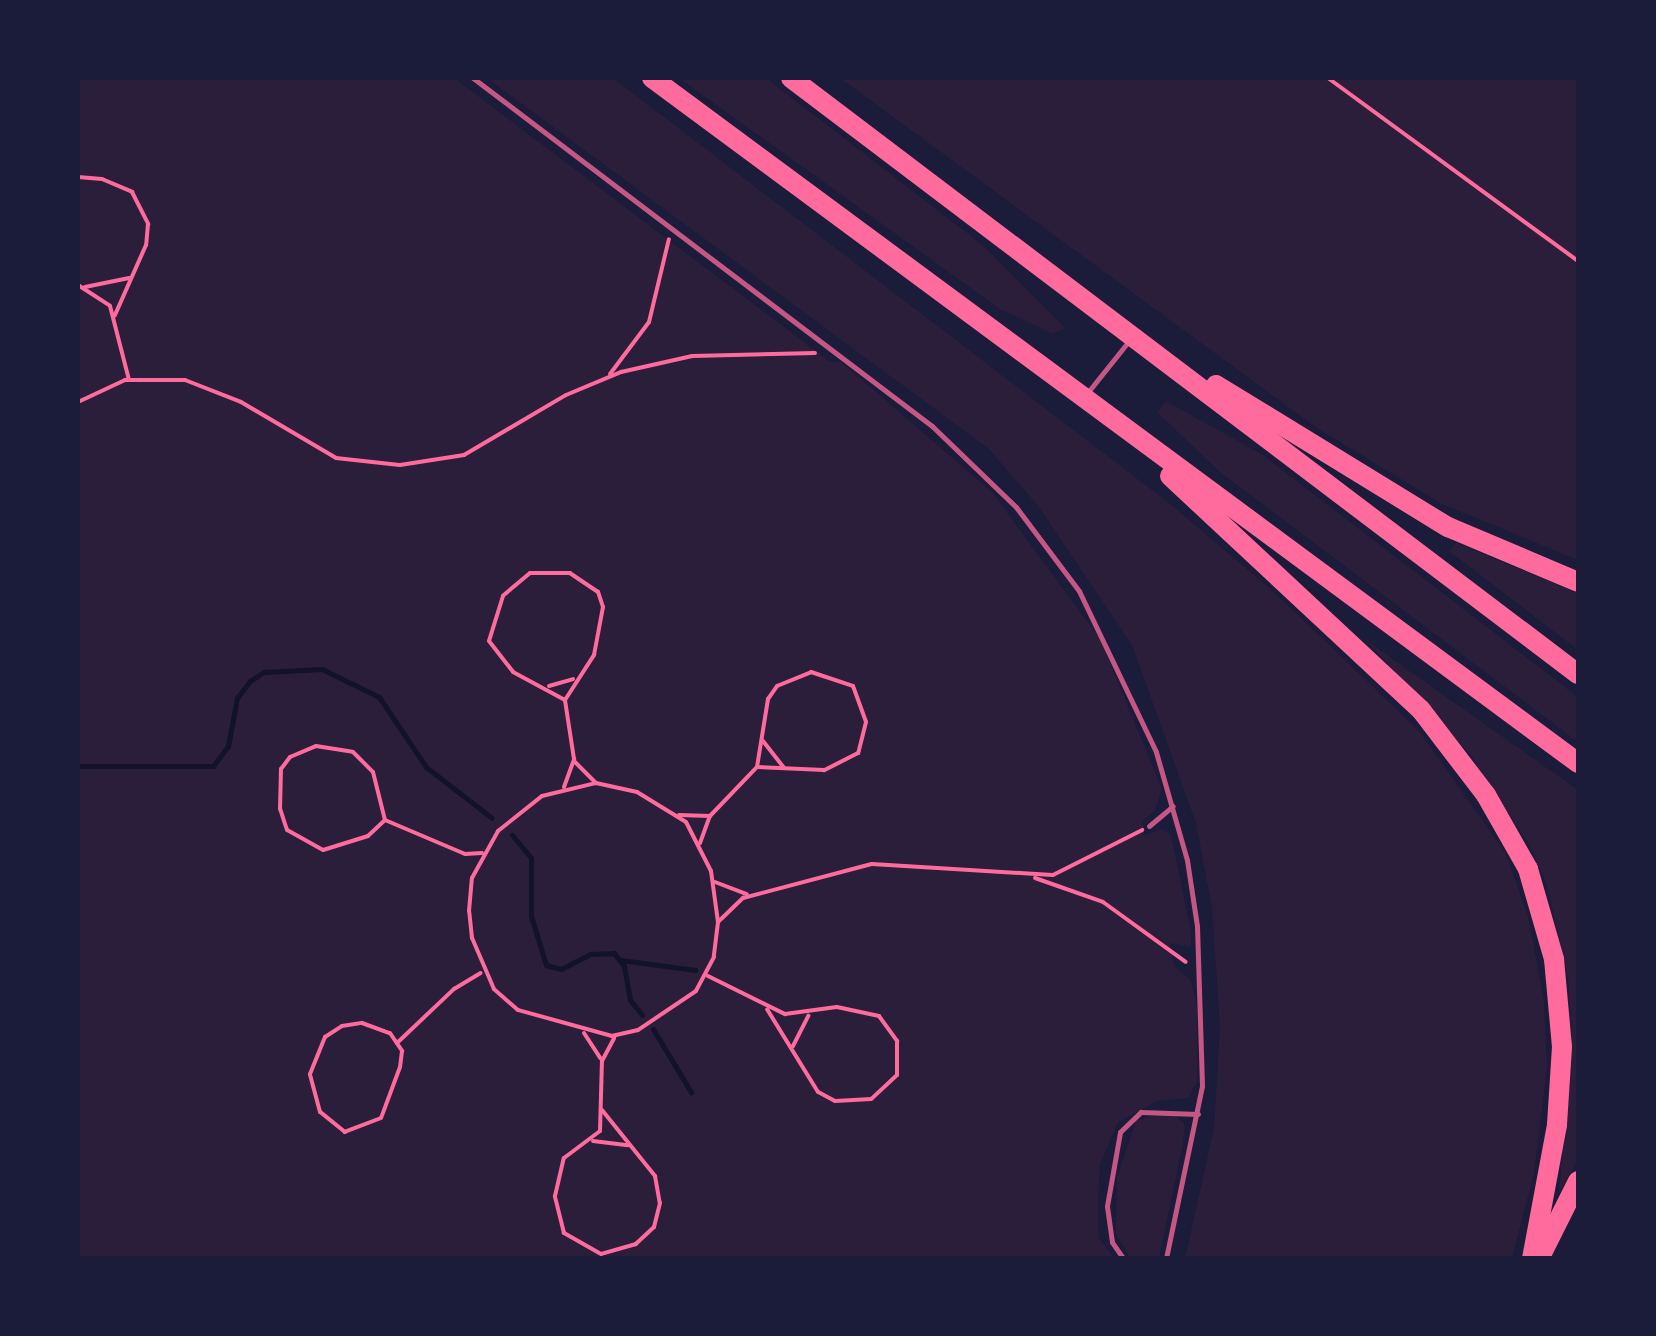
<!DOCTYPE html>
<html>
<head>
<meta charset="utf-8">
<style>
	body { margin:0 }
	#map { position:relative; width:1656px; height:1336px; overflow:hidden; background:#1b1b3a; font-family:Commissioner,sans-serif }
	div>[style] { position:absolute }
	.green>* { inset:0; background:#2a1e3b }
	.stream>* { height:5px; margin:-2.5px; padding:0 2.5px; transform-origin:2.5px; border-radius:2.5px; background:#12122b }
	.path>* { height:4px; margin:-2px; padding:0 2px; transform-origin:2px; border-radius:2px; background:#ff6b9d }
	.service>* { height:5px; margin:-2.5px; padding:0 2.5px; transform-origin:2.5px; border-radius:2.5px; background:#c65784 }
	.motorway>* { height:20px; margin:-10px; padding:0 10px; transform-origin:10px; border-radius:10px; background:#ff6b9d }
	span { translate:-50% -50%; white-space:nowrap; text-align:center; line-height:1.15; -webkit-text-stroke:8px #1b1b3a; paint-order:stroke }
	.frame { position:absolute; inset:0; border:80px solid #1b1b3a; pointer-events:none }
</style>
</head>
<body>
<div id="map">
	<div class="green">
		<div style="clip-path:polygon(78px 78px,454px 78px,829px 361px,841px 362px,992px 492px,1100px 639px,1162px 789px,1155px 810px,1142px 822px,1145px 835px,1162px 829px,1171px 835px,1191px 931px,1191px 947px,1170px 943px,1174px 966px,1191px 981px,1197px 1007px,1197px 1081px,1188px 1098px,1158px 1101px,1118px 1122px,1100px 1164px,1098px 1203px,1098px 1237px,1114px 1258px,78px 1258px)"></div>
		<div style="clip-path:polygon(487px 78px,613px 78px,1169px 503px,1276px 594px,1419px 731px,1505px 852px,1528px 916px,1544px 1001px,1547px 1068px,1534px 1173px,1512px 1258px,1185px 1258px,1214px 1128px,1220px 1027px,1212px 908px,1196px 823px,1132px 645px,1039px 507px,989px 449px)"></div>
		<div style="clip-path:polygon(679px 78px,766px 78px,980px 243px,1065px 328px,1053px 334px,1000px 309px)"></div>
		<div style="clip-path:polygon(840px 78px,1578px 78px,1578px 560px,1442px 504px,1317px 428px)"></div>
		<div style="clip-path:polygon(1166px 401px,1263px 455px,1578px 697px,1578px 742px,1220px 472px,1157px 412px)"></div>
		<div style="clip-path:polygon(1456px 543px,1578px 593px,1578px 650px,1449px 551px)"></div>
		<div style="clip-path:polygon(1367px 641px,1578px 790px,1578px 1159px,1559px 1194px,1572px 1034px,1568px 977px,1547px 885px,1529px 844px,1470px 754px)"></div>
		<div style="clip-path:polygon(1154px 1115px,1176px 1116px,1185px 1125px,1183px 1144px,1159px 1258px,1130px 1258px,1116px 1234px,1117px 1177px,1136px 1121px)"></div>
	</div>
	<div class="stream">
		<div style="left:78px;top:766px;width:135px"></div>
		<div style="left:213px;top:766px;width:25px;rotate:-53deg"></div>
		<div style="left:228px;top:746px;width:49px;rotate:-79.4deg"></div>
		<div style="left:237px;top:698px;width:21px;rotate:-53deg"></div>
		<div style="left:250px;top:681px;width:17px;rotate:-33deg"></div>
		<div style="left:264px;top:672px;width:58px;rotate:-3deg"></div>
		<div style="left:322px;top:669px;width:64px;rotate:26.2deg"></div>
		<div style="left:379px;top:697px;width:84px;rotate:56.1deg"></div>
		<div style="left:426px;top:767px;width:83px;rotate:37.7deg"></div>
		<div style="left:512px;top:835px;width:30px;rotate:50deg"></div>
		<div style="left:531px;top:858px;width:58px;rotate:90deg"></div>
		<div style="left:531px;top:916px;width:51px;rotate:73deg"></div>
		<div style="left:546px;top:965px;width:16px;rotate:15deg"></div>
		<div style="left:561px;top:969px;width:33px;rotate:-27deg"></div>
		<div style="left:590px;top:954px;width:24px;rotate:-2deg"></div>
		<div style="left:614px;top:953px;width:16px;rotate:52deg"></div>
		<div style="left:624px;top:966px;width:35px;rotate:80deg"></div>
		<div style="left:630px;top:1000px;width:19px;rotate:51deg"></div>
		<div style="left:621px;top:960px;width:75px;rotate:7.7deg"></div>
		<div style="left:653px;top:1029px;width:74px;rotate:58.9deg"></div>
	</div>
	<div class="path">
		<div style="left:1328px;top:78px;width:310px;rotate:36.2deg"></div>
		<div style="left:78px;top:177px;width:24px;rotate:5deg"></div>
		<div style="left:102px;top:179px;width:33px;rotate:23deg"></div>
		<div style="left:132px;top:192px;width:36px;rotate:63deg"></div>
		<div style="left:148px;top:224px;width:21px;rotate:95deg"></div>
		<div style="left:146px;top:245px;width:77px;rotate:113.9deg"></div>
		<div style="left:78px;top:285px;width:38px;rotate:33deg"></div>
		<div style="left:110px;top:306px;width:76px;rotate:75.6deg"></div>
		<div style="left:85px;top:287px;width:45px;rotate:-11.6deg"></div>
		<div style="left:610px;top:374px;width:65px;rotate:-53.1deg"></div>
		<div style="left:649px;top:322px;width:85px;rotate:-76.5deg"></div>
		<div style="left:78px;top:402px;width:52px;rotate:-25.1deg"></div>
		<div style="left:125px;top:380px;width:60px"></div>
		<div style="left:185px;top:380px;width:60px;rotate:21.4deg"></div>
		<div style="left:241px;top:402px;width:110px;rotate:30.5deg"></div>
		<div style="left:336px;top:458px;width:64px;rotate:6.2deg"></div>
		<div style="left:400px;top:465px;width:65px;rotate:-8.9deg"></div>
		<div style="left:464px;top:455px;width:118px;rotate:-30.5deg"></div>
		<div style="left:566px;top:395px;width:60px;rotate:-22.7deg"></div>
		<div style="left:621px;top:372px;width:73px;rotate:-12.7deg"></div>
		<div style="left:692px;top:356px;width:123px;rotate:-1.4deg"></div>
		<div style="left:549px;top:686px;width:25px;rotate:-16deg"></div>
		<div style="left:763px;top:741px;width:34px;rotate:52deg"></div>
		<div style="left:316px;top:746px;width:37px;rotate:9deg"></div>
		<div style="left:353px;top:752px;width:28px;rotate:45deg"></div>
		<div style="left:373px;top:772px;width:49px;rotate:76deg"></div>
		<div style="left:385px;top:820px;width:23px;rotate:137deg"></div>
		<div style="left:368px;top:836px;width:47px;rotate:162.7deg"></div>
		<div style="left:323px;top:850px;width:41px;rotate:-150.9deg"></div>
		<div style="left:287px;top:830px;width:22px;rotate:-108deg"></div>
		<div style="left:280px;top:809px;width:40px;rotate:-88.6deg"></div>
		<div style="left:281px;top:769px;width:15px;rotate:-53deg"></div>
		<div style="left:290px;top:757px;width:28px;rotate:-23deg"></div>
		<div style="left:575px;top:762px;width:30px;rotate:45deg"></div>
		<div style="left:596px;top:783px;width:42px;rotate:12.4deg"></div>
		<div style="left:637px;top:792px;width:57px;rotate:31.5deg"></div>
		<div style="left:686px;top:822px;width:55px;rotate:63deg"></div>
		<div style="left:711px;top:871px;width:51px;rotate:82.2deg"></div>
		<div style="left:718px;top:922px;width:35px;rotate:97deg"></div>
		<div style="left:714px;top:957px;width:38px;rotate:118deg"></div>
		<div style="left:696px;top:991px;width:70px;rotate:146.1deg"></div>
		<div style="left:638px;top:1030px;width:27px;rotate:167deg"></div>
		<div style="left:612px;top:1036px;width:98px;rotate:-164.5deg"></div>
		<div style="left:518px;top:1010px;width:32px;rotate:-139deg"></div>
		<div style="left:494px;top:989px;width:56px;rotate:-113.3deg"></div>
		<div style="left:472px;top:938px;width:27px;rotate:-96deg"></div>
		<div style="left:469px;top:911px;width:33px;rotate:-85deg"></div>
		<div style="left:472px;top:878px;width:54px;rotate:-61deg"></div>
		<div style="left:498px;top:831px;width:56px;rotate:-38.5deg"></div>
		<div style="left:542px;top:796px;width:56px;rotate:-13.5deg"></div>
		<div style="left:564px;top:787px;width:30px;rotate:-70deg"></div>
		<div style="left:574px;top:759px;width:60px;rotate:-98.7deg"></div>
		<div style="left:565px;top:700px;width:54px;rotate:-57.2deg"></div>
		<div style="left:594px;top:655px;width:49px;rotate:-79.4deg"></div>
		<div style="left:603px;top:607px;width:16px;rotate:-108deg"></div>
		<div style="left:598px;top:592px;width:34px;rotate:-146deg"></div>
		<div style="left:570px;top:573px;width:40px;rotate:180deg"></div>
		<div style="left:530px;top:573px;width:35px;rotate:140deg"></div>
		<div style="left:503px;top:596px;width:47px;rotate:107.3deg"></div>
		<div style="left:489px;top:641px;width:39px;rotate:52deg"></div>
		<div style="left:513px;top:672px;width:59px;rotate:28.3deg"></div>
		<div style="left:679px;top:815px;width:31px;rotate:2deg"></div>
		<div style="left:385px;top:820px;width:87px;rotate:23deg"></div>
		<div style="left:465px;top:854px;width:17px;rotate:-3deg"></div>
		<div style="left:700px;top:843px;width:29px;rotate:-70deg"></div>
		<div style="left:710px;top:816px;width:68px;rotate:-46.2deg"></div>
		<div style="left:757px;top:767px;width:69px;rotate:-80.8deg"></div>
		<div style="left:768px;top:699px;width:16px;rotate:-55deg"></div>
		<div style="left:777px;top:686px;width:37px;rotate:-22deg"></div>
		<div style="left:811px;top:672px;width:44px;rotate:18.4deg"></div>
		<div style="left:853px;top:686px;width:38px;rotate:70deg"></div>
		<div style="left:866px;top:722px;width:32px;rotate:104deg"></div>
		<div style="left:858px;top:753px;width:38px;rotate:153deg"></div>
		<div style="left:824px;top:770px;width:67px;rotate:-177.4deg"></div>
		<div style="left:1035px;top:878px;width:72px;rotate:19.4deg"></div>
		<div style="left:1103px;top:902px;width:102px;rotate:35.9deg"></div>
		<div style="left:715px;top:882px;width:34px;rotate:21deg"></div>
		<div style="left:718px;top:922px;width:35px;rotate:-44deg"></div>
		<div style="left:743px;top:898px;width:133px;rotate:-14.8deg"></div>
		<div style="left:872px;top:864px;width:181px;rotate:3.5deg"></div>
		<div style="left:1053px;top:875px;width:100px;rotate:-26.8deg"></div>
		<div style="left:708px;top:976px;width:86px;rotate:26.3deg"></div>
		<div style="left:785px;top:1014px;width:52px;rotate:-7.7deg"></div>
		<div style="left:837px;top:1007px;width:43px;rotate:12.1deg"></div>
		<div style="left:879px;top:1016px;width:31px;rotate:54deg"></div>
		<div style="left:897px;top:1041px;width:34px;rotate:90deg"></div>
		<div style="left:897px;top:1075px;width:35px;rotate:137deg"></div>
		<div style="left:871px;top:1099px;width:36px;rotate:177deg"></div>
		<div style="left:835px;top:1101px;width:19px;rotate:-152deg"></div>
		<div style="left:818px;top:1092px;width:97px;rotate:-121.6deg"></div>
		<div style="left:362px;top:1023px;width:30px;rotate:20deg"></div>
		<div style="left:390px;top:1033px;width:22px;rotate:56deg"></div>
		<div style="left:402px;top:1051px;width:16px;rotate:97deg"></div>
		<div style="left:400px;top:1067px;width:54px;rotate:110.4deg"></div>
		<div style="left:381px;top:1118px;width:39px;rotate:159deg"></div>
		<div style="left:345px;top:1132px;width:32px;rotate:-141deg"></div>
		<div style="left:320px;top:1112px;width:39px;rotate:-105deg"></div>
		<div style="left:310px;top:1074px;width:40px;rotate:-68deg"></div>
		<div style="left:325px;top:1037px;width:20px;rotate:-33deg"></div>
		<div style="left:342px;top:1026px;width:20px;rotate:-9deg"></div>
		<div style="left:584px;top:1033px;width:30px;rotate:57deg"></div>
		<div style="left:397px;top:1043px;width:79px;rotate:-43.5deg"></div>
		<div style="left:454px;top:989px;width:31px;rotate:-31deg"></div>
		<div style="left:793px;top:1046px;width:34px;rotate:-63deg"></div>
		<div style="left:602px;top:1110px;width:85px;rotate:51.2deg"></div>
		<div style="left:655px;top:1176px;width:27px;rotate:80deg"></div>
		<div style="left:660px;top:1203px;width:25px;rotate:104deg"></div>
		<div style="left:654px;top:1227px;width:25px;rotate:137deg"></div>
		<div style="left:636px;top:1244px;width:36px;rotate:164deg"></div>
		<div style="left:601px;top:1254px;width:43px;rotate:-150.4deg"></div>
		<div style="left:564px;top:1233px;width:38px;rotate:-104deg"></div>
		<div style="left:555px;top:1196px;width:39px;rotate:-77deg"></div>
		<div style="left:564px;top:1158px;width:45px;rotate:-36.9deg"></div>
		<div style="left:600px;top:1131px;width:70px;rotate:-88.4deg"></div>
		<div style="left:602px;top:1061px;width:26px;rotate:-62deg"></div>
		<div style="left:593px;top:1141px;width:35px;rotate:7deg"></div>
	</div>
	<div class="service">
		<div style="left:473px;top:78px;width:576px;rotate:37.17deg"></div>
		<div style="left:932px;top:426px;width:117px;rotate:44deg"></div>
		<div style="left:1016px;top:507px;width:105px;rotate:53.1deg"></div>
		<div style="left:1079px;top:591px;width:178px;rotate:64.4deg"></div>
		<div style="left:1156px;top:752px;width:112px;rotate:74deg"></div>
		<div style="left:1187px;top:860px;width:67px;rotate:81.4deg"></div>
		<div style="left:1197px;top:926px;width:160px;rotate:88.2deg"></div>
		<div style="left:1202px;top:1086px;width:176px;rotate:101.8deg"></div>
		<div style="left:1088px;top:392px;width:64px;rotate:-51.3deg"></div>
		<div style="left:1149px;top:826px;width:31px;rotate:-40deg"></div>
		<div style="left:1123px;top:1258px;width:19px;rotate:-125deg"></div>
		<div style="left:1112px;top:1242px;width:36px;rotate:-98deg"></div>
		<div style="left:1107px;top:1206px;width:75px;rotate:-80deg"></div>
		<div style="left:1120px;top:1132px;width:29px;rotate:-44deg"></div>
		<div style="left:1141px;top:1112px;width:57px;rotate:2deg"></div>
	</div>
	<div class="motorway">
		<div style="left:652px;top:78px;width:1152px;rotate:36.49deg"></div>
		<div style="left:791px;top:78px;width:987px;rotate:37.14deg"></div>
		<div style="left:1216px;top:385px;width:272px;rotate:31.5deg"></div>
		<div style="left:1448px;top:527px;width:141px;rotate:22.9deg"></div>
		<div style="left:1170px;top:476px;width:343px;rotate:43deg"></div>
		<div style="left:1421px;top:710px;width:107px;rotate:52.6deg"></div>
		<div style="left:1486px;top:795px;width:85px;rotate:60.4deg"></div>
		<div style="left:1528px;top:869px;width:94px;rotate:73.9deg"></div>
		<div style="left:1554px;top:959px;width:88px;rotate:84.8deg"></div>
		<div style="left:1562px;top:1047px;width:78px;rotate:93.7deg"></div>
		<div style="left:1557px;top:1125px;width:135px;rotate:100.6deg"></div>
		<div style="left:1540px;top:1257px;width:85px;rotate:-63.4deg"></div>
	</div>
	<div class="frame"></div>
</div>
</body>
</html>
